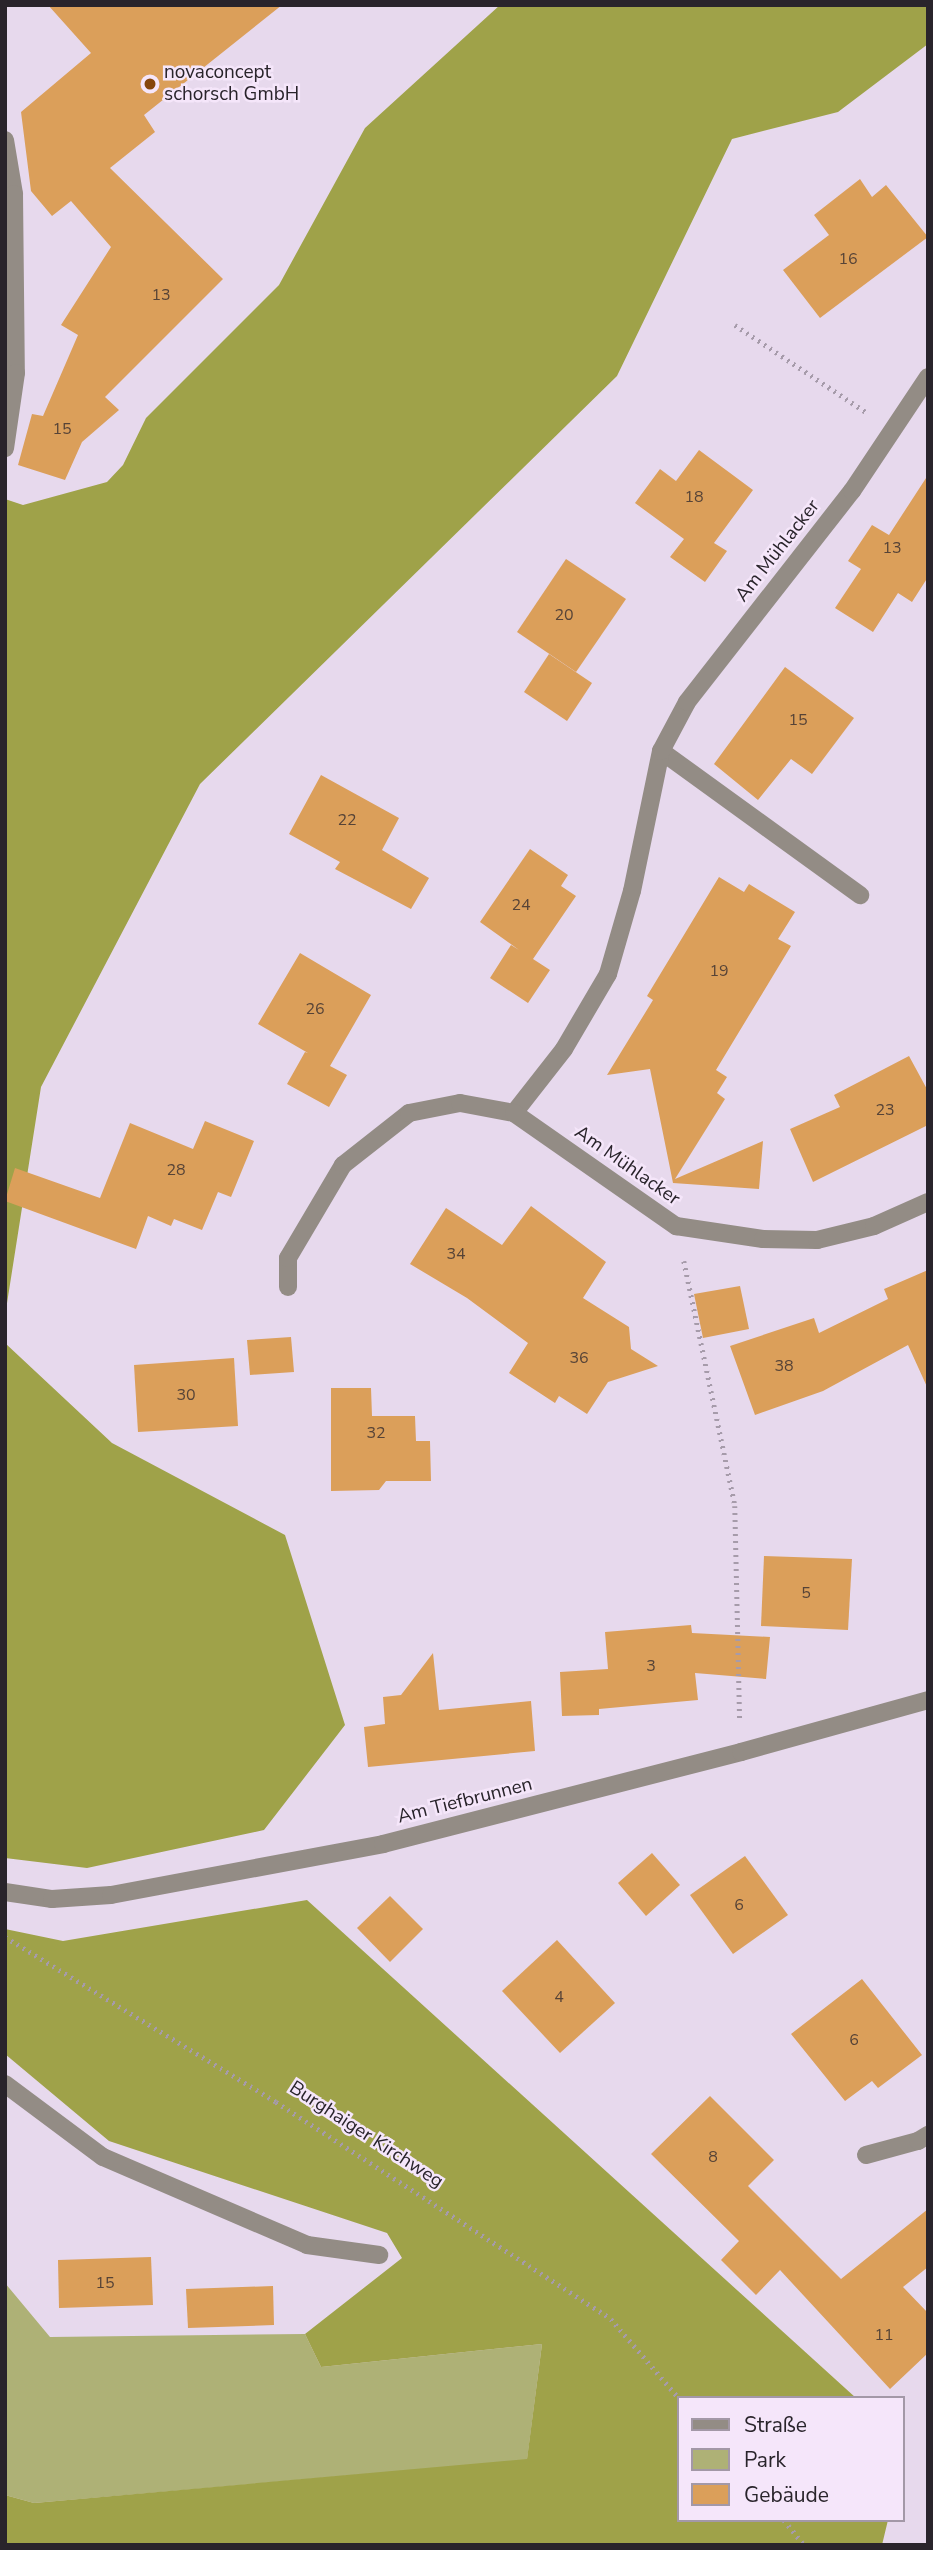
<!DOCTYPE html>
<html>
<head>
<meta charset="utf-8">
<style>
	body { margin:0 }
	#map { position:relative; width:933px; height:2550px; overflow:hidden; background:#e7d9ed; font-family:"Nunito Sans",sans-serif }
	div>[style] { position:absolute }
	.green>* { inset:0; background:#aeb176 }
	.forest>* { inset:0; background:#9fa249 }
	.building>* { inset:0; background:#db9f5a }
	.path>* { height:4.5px; margin-top:-2.25px; transform-origin:0; background:repeating-linear-gradient(90deg,#a69baa 0 2px,transparent 0 7px) }
	.lane>* { height:18px; margin:-9px; padding:0 9px; transform-origin:9px; border-radius:9px; background:#938c85 }
	.street>* { height:18px; margin:-9px; padding:0 9px; transform-origin:9px; border-radius:9px; background:#938c85 }
	.dots>* { width:19px; height:19px; translate:-50% -50%; box-sizing:border-box; border:4px solid #f5e6fa; border-radius:50% }
	span { translate:-50% -50%; white-space:nowrap; text-align:center; line-height:1.15; -webkit-text-stroke:5px #f5e6fa; paint-order:stroke }
	.number-label { font-size:16px; color:#564337 }
	.number-label span { -webkit-text-stroke-width:0 }
	.poi-label { font-size:19px; color:#29242b }
	.left { translate:0 -50%; text-align:left }
	.street-label { font-size:19px; color:#29242b }
	.frame { position:absolute; inset:0; border:7px solid #29242b; pointer-events:none }
	.legend { position:absolute; left:677px; top:2396px; width:228px; height:126px; box-sizing:border-box; background:#f5e6fa; border:2px solid #a398a7; margin:0; padding:9px 12px; list-style:none; font-size:21px; color:#29242b }
	.legend li { display:flex; align-items:center; gap:14px; height:35px }
	.legend b { width:35px; border:2px solid #a398a7 }
</style>
</head>
<body>
<div id="map">
	<div class="green">
		<div style="clip-path:polygon(5px 2283px,50px 2337px,305px 2334px,321px 2367px,542px 2344px,527px 2460px,34px 2503px,5px 2495px)"></div>
	</div>
	<div class="forest">
		<div style="clip-path:polygon(500px 5px,928px 5px,928px 44px,838px 112px,732px 139px,617px 376px,200px 784px,41px 1087px,5px 1316px,5px 499px,23px 505px,107px 482px,123px 465px,146px 418px,279px 285px,365px 128px)"></div>
		<div style="clip-path:polygon(5px 1343px,112px 1443px,285px 1535px,345px 1725px,264px 1830px,87px 1868px,5px 1858px)"></div>
		<div style="clip-path:polygon(307px 1900px,856px 2398px,679px 2398px,679px 2520px,888px 2520px,882px 2545px,5px 2545px,5px 2495px,34px 2503px,527px 2459px,542px 2344px,321px 2367px,305px 2334px,402px 2258px,387px 2233px,109px 2141px,5px 2054px,5px 1929px,63px 1941px)"></div>
	</div>
	<div class="building">
		<div style="clip-path:polygon(48px 5px,282px 5px,144px 115px,155px 132px,110px 168px,223px 279px,105px 397px,119px 410px,82px 442px,65px 480px,18px 465px,32px 414px,43px 416px,78px 335px,61px 325px,111px 247px,71px 201px,52px 216px,31px 191px,21px 112px,91px 53px)"></div>
		<div style="clip-path:polygon(860px 179px,872px 197px,886px 185px,928px 237px,820px 318px,783px 270px,829px 235px,814px 215px)"></div>
		<div style="clip-path:polygon(699px 450px,753px 490px,714px 543px,727px 551px,705px 582px,670px 557px,684px 539px,635px 503px,660px 469px,676px 481px)"></div>
		<div style="clip-path:polygon(928px 475px,928px 577px,912px 602px,898px 593px,873px 632px,835px 608px,861px 569px,848px 561px,872px 525px,889px 535px)"></div>
		<div style="clip-path:polygon(566px 559px,626px 599px,576px 672px,517px 632px)"></div>
		<div style="clip-path:polygon(549px 654px,592px 683px,567px 721px,524px 692px)"></div>
		<div style="clip-path:polygon(785px 667px,854px 718px,812px 774px,791px 759px,758px 800px,714px 764px)"></div>
		<div style="clip-path:polygon(321px 775px,399px 818px,382px 850px,429px 878px,411px 909px,335px 869px,340px 862px,289px 834px)"></div>
		<div style="clip-path:polygon(530px 849px,568px 875px,561px 886px,576px 896px,533px 959px,550px 970px,528px 1003px,490px 978px,511px 945px,519px 950px,480px 922px)"></div>
		<div style="clip-path:polygon(719px 877px,744px 892px,749px 884px,795px 912px,778px 939px,791px 946px,716px 1070px,727px 1077px,717px 1093px,725px 1099px,675px 1179px,763px 1141px,759px 1189px,673px 1183px,650px 1069px,607px 1075px,653px 1000px,647px 996px)"></div>
		<div style="clip-path:polygon(300px 953px,371px 995px,330px 1066px,347px 1075px,329px 1107px,287px 1084px,305px 1052px,308px 1053px,258px 1024px)"></div>
		<div style="clip-path:polygon(909px 1056px,928px 1091px,928px 1125px,813px 1182px,790px 1129px,840px 1107px,834px 1095px)"></div>
		<div style="clip-path:polygon(205px 1121px,254px 1141px,231px 1197px,218px 1192px,202px 1230px,174px 1219px,171px 1226px,148px 1216px,136px 1249px,5px 1201px,15px 1168px,100px 1198px,130px 1123px,193px 1149px)"></div>
		<div style="clip-path:polygon(531px 1206px,606px 1262px,583px 1298px,629px 1327px,631px 1349px,658px 1366px,608px 1382px,587px 1414px,559px 1396px,555px 1403px,509px 1373px,528px 1343px,467px 1298px,410px 1264px,446px 1208px,502px 1245px)"></div>
		<div style="clip-path:polygon(928px 1270px,928px 1389px,908px 1345px,823px 1391px,755px 1415px,730px 1346px,814px 1318px,819px 1333px,888px 1299px,884px 1289px)"></div>
		<div style="clip-path:polygon(740px 1286px,749px 1329px,703px 1338px,694px 1294px)"></div>
		<div style="clip-path:polygon(291px 1337px,294px 1372px,250px 1375px,247px 1340px)"></div>
		<div style="clip-path:polygon(234px 1358px,238px 1426px,138px 1432px,134px 1365px)"></div>
		<div style="clip-path:polygon(331px 1388px,371px 1388px,372px 1416px,415px 1416px,416px 1441px,430px 1441px,431px 1481px,386px 1481px,379px 1490px,331px 1491px)"></div>
		<div style="clip-path:polygon(764px 1556px,852px 1559px,848px 1630px,761px 1626px)"></div>
		<div style="clip-path:polygon(691px 1625px,692px 1633px,770px 1637px,766px 1679px,695px 1673px,698px 1700px,599px 1709px,599px 1715px,562px 1716px,560px 1672px,608px 1669px,605px 1632px)"></div>
		<div style="clip-path:polygon(433px 1653px,439px 1710px,531px 1701px,535px 1751px,368px 1767px,364px 1727px,385px 1724px,383px 1697px,401px 1695px)"></div>
		<div style="clip-path:polygon(652px 1853px,680px 1885px,646px 1916px,618px 1883px)"></div>
		<div style="clip-path:polygon(745px 1856px,788px 1915px,733px 1954px,690px 1895px)"></div>
		<div style="clip-path:polygon(390px 1896px,423px 1929px,390px 1962px,357px 1928px)"></div>
		<div style="clip-path:polygon(557px 1940px,615px 2003px,560px 2053px,502px 1991px)"></div>
		<div style="clip-path:polygon(862px 1979px,922px 2055px,878px 2088px,872px 2081px,845px 2101px,791px 2034px)"></div>
		<div style="clip-path:polygon(710px 2096px,774px 2160px,748px 2186px,841px 2279px,928px 2209px,928px 2267px,903px 2287px,928px 2313px,928px 2353px,890px 2389px,780px 2270px,756px 2295px,721px 2260px,739px 2241px,651px 2154px)"></div>
		<div style="clip-path:polygon(151px 2257px,153px 2305px,59px 2308px,58px 2260px)"></div>
		<div style="clip-path:polygon(273px 2286px,274px 2325px,188px 2328px,186px 2289px)"></div>
	</div>
	<div class="path">
		<div style="left:735px;top:325px;width:157px;rotate:33.6deg"></div>
		<div style="left:684px;top:1261px;width:250px;rotate:78.2deg"></div>
		<div style="left:735px;top:1506px;width:213px;rotate:88.7deg"></div>
		<div style="left:5px;top:1937px;width:317px;rotate:31.3deg"></div>
		<div style="left:276px;top:2102px;width:399px;rotate:32.9deg"></div>
		<div style="left:611px;top:2319px;width:104px;rotate:49.3deg"></div>
		<div style="left:784px;top:2520px;width:32px;rotate:51deg"></div>
	</div>
	<div class="lane">
		<div style="left:661px;top:751px;width:246px;rotate:35.9deg"></div>
	</div>
	<div class="street">
		<div style="left:5px;top:140px;width:55px;rotate:80.5deg"></div>
		<div style="left:14px;top:194px;width:179px;rotate:89.4deg"></div>
		<div style="left:16px;top:373px;width:76px;rotate:98.3deg"></div>
		<div style="left:514px;top:1113px;width:81px;rotate:-52deg"></div>
		<div style="left:564px;top:1049px;width:87px;rotate:-59.6deg"></div>
		<div style="left:608px;top:974px;width:86px;rotate:-73.9deg"></div>
		<div style="left:632px;top:891px;width:143px;rotate:-78.3deg"></div>
		<div style="left:661px;top:751px;width:55px;rotate:-62deg"></div>
		<div style="left:687px;top:702px;width:268px;rotate:-52deg"></div>
		<div style="left:852px;top:491px;width:137px;rotate:-56.3deg"></div>
		<div style="left:288px;top:1287px;width:29px;rotate:-90deg"></div>
		<div style="left:288px;top:1258px;width:108px;rotate:-59.4deg"></div>
		<div style="left:343px;top:1165px;width:84px;rotate:-38.2deg"></div>
		<div style="left:409px;top:1113px;width:52px;rotate:-11.1deg"></div>
		<div style="left:460px;top:1103px;width:55px;rotate:10.5deg"></div>
		<div style="left:514px;top:1113px;width:198px;rotate:34.9deg"></div>
		<div style="left:676px;top:1226px;width:88px;rotate:8.5deg"></div>
		<div style="left:763px;top:1239px;width:54px;rotate:1.1deg"></div>
		<div style="left:817px;top:1240px;width:59px;rotate:-13.8deg"></div>
		<div style="left:874px;top:1226px;width:59px;rotate:-24deg"></div>
		<div style="left:5px;top:1892px;width:48px;rotate:8.5deg"></div>
		<div style="left:52px;top:1899px;width:59px;rotate:-3.9deg"></div>
		<div style="left:111px;top:1895px;width:277px;rotate:-10.6deg"></div>
		<div style="left:383px;top:1844px;width:370px;rotate:-14.4deg"></div>
		<div style="left:741px;top:1752px;width:194px;rotate:-15.5deg"></div>
		<div style="left:5px;top:2084px;width:122px;rotate:36.7deg"></div>
		<div style="left:103px;top:2157px;width:222px;rotate:23.3deg"></div>
		<div style="left:307px;top:2245px;width:73px;rotate:7.9deg"></div>
		<div style="left:866px;top:2155px;width:54px;rotate:-15.1deg"></div>
		<div style="left:918px;top:2141px;width:12px;rotate:-31deg"></div>
	</div>
	<div class="dots">
		<div style="left:150px;top:84px;background:#86460c"></div>
	</div>
	<div class="number-label">
		<span style="left:848px;top:259px">16</span>
		<span style="left:161px;top:295px">13</span>
		<span style="left:62px;top:429px">15</span>
		<span style="left:694px;top:497px">18</span>
		<span style="left:892px;top:548px">13</span>
		<span style="left:564px;top:615px">20</span>
		<span style="left:798px;top:720px">15</span>
		<span style="left:347px;top:820px">22</span>
		<span style="left:521px;top:905px">24</span>
		<span style="left:719px;top:971px">19</span>
		<span style="left:315px;top:1009px">26</span>
		<span style="left:885px;top:1110px">23</span>
		<span style="left:176px;top:1170px">28</span>
		<span style="left:456px;top:1254px">34</span>
		<span style="left:579px;top:1358px">36</span>
		<span style="left:784px;top:1366px">38</span>
		<span style="left:186px;top:1395px">30</span>
		<span style="left:376px;top:1433px">32</span>
		<span style="left:806px;top:1593px">5</span>
		<span style="left:651px;top:1666px">3</span>
		<span style="left:739px;top:1905px">6</span>
		<span style="left:559px;top:1997px">4</span>
		<span style="left:854px;top:2040px">6</span>
		<span style="left:713px;top:2157px">8</span>
		<span style="left:105px;top:2283px">15</span>
		<span style="left:884px;top:2335px">11</span>
	</div>
	<div class="poi-label">
		<span class="left" style="left:164px;top:84px">novaconcept<br>schorsch GmbH</span>
	</div>
	<div class="street-label">
		<span style="left:778px;top:551px;rotate:-52deg">Am Mühlacker</span>
		<span style="left:627px;top:1166px;rotate:35deg">Am Mühlacker</span>
		<span style="left:465px;top:1801px;rotate:-14deg">Am Tiefbrunnen</span>
		<span style="left:366px;top:2135px;rotate:33deg">Burghaiger Kirchweg</span>
	</div>
	<div class="frame"></div>
	<ul class="legend">
	<li><b style="height:9px;background:#938c85"></b>Straße</li>
	<li><b style="height:19px;background:#aeb176"></b>Park</li>
	<li><b style="height:19px;background:#db9f5a"></b>Gebäude</li>
	</ul>
</div>
</body>
</html>
